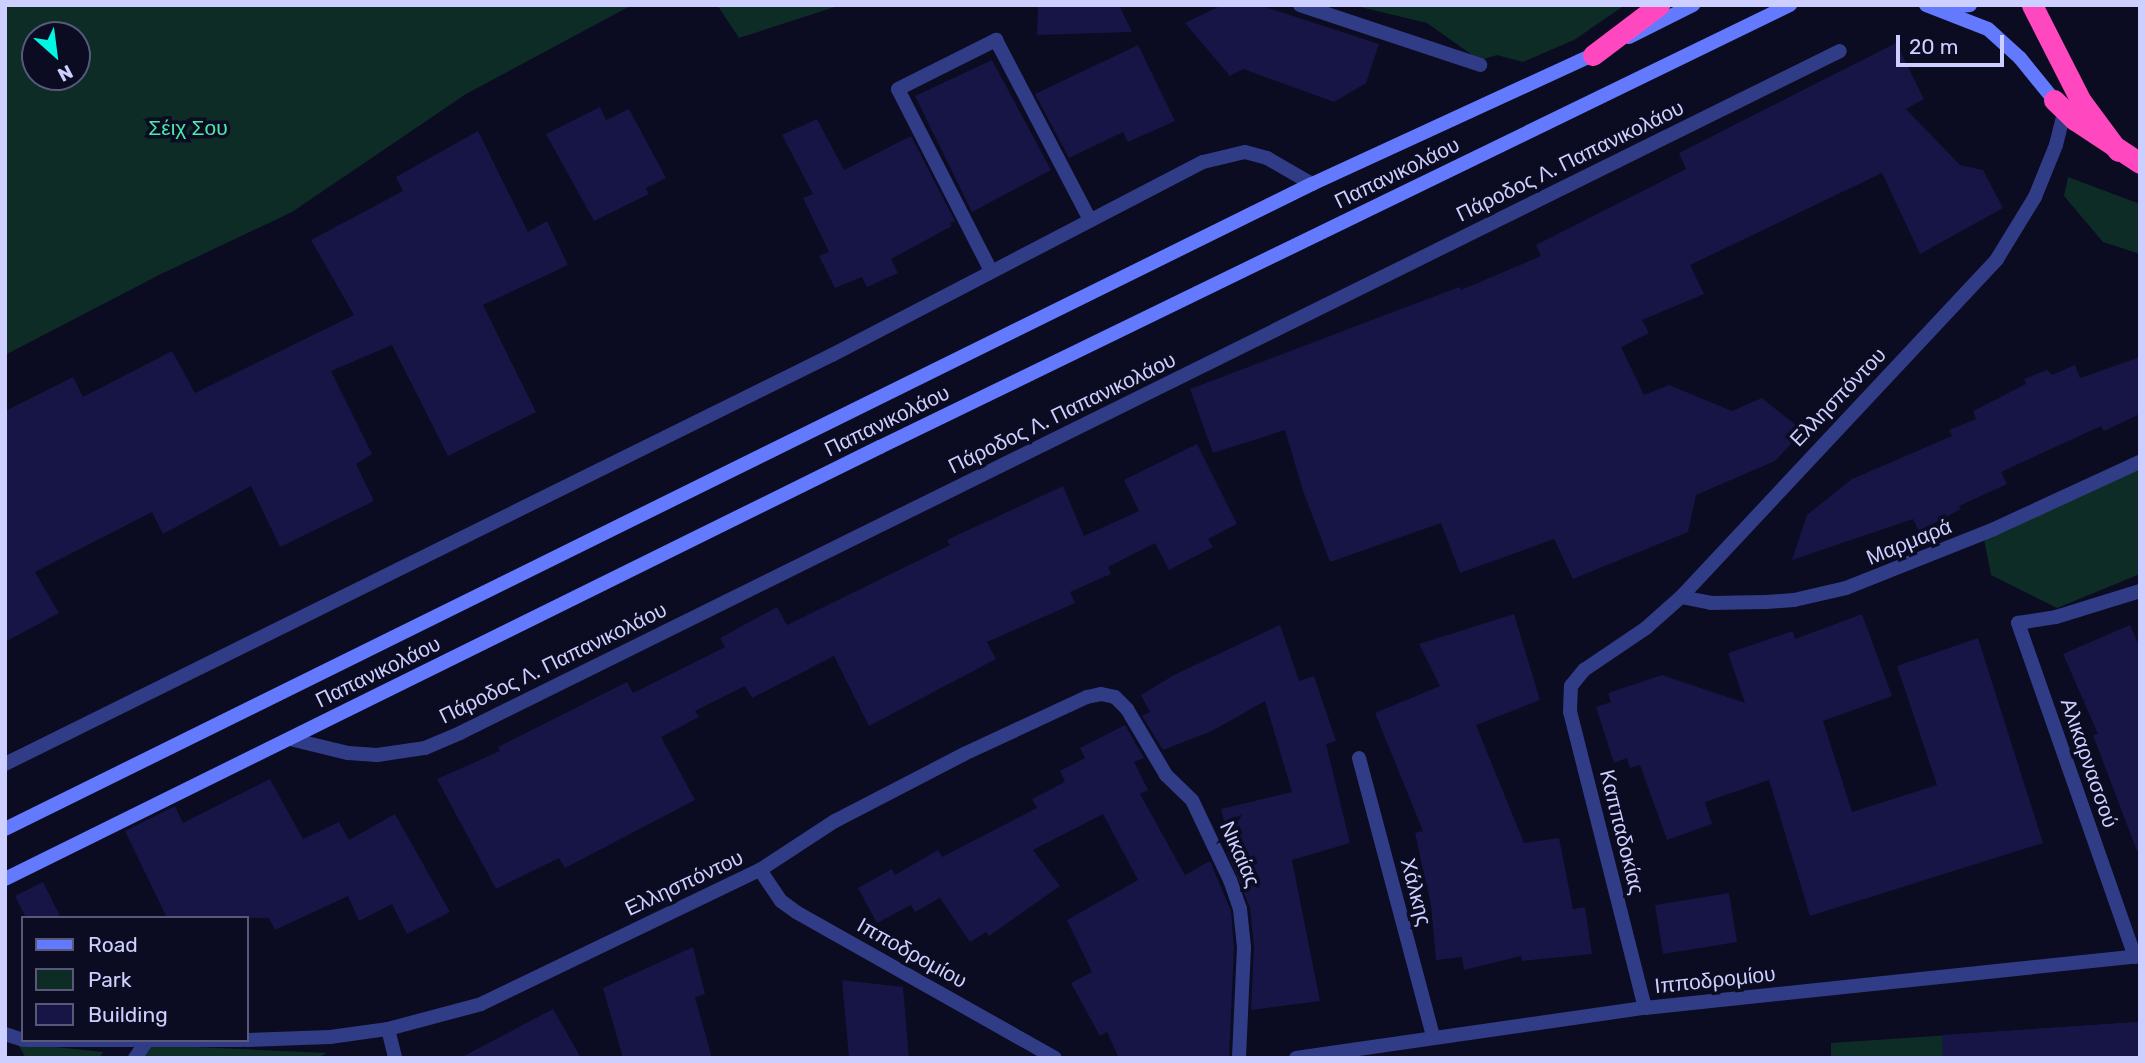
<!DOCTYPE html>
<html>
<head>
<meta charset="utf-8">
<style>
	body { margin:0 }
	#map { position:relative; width:2145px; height:1063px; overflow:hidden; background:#0b0b22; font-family:Rubik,sans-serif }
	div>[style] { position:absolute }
	.green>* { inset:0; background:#0d2c26 }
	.building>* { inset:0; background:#161545 }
	.street>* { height:14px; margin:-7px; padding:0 7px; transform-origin:7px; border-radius:7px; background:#313c86 }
	.secondary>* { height:14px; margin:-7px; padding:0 7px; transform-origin:7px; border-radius:7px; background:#637aff }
	.highway>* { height:21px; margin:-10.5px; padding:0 10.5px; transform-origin:10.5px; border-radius:10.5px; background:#ff47bf }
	span { translate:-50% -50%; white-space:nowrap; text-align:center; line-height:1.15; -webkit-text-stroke:7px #0b0b22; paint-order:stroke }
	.park-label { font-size:21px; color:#4beca8 }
	.street-label { font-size:21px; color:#cccfff }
	.frame { position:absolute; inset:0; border:7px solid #cccfff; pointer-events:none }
	.legend { position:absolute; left:21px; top:916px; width:228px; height:126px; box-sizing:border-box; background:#0b0b22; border:2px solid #58597a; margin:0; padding:9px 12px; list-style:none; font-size:21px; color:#cccfff }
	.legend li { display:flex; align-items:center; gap:14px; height:35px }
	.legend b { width:35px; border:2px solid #58597a }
	.north { position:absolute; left:21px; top:21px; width:70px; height:70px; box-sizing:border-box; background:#0b0b22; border:2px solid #58597a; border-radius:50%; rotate:152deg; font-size:19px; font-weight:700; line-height:28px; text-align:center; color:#cccfff }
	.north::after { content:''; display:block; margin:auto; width:24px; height:32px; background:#00f7e4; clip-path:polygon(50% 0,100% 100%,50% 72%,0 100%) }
	.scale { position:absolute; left:1896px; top:35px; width:108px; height:32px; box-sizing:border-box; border:4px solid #cccfff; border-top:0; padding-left:9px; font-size:21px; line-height:24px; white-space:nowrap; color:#cccfff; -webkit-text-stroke:5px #0b0b22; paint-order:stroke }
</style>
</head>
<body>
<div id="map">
	<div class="green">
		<div style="clip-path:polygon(evenodd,5px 5px,632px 5px,466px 94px,292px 212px,161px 274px,5px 355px,5px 5px,77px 35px,77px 77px,35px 77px,35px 35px,77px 35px)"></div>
		<div style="clip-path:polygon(717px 5px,841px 5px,739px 38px)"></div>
		<div style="clip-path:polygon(1352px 5px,1625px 5px,1574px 40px,1523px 62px,1497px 55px,1484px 59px,1475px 57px,1427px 23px)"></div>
		<div style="clip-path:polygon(2068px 177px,2140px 204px,2140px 254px,2103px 242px,2064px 196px)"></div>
		<div style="clip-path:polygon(2140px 469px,2140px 574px,2057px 608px,1991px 575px,1984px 539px)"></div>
		<div style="clip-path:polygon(2140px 1022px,2140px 1058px,1831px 1058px,1831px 1043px)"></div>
		<div style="clip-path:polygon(17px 1043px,103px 1052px,99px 1058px,26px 1058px)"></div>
		<div style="clip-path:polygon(151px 1045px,327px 1053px,318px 1058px,142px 1058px)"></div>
	</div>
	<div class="building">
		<div style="clip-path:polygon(1038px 5px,1119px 5px,1132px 32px,1037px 35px)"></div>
		<div style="clip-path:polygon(1222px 5px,1259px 5px,1379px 44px,1366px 83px,1334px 102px,1243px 69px,1230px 76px,1185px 23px)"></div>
		<div style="clip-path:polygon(1896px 43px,1924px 99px,1906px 109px,1960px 165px,1983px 170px,2003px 208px,1920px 254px,1882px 173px,1690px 265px,1704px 294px,1642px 320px,1649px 333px,1621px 347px,1644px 395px,1669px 385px,1732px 411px,1762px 398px,1803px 431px,1775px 461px,1696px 495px,1688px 532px,1573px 579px,1554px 539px,1460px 573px,1441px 523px,1330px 562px,1303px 491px,1285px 430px,1213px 453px,1190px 389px,1459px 287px,1461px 290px,1541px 256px,1536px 245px,1686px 169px,1679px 153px)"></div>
		<div style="clip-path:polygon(1138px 45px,1175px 121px,1128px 142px,1123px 132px,1069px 158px,1035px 94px)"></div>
		<div style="clip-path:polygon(992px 60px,1051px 170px,972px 212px,915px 96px)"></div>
		<div style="clip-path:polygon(600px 107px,606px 120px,629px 109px,666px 178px,646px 188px,649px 194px,594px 221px,546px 134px)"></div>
		<div style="clip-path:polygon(817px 119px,844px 170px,911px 136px,955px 221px,950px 223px,952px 226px,891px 259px,898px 273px,867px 287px,862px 277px,835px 288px,819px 256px,829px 252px,803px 198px,813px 194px,782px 135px)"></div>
		<div style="clip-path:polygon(478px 131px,528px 232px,547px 221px,568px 265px,483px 305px,536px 412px,448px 456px,392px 345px,331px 371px,372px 454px,356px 464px,374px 501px,280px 547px,251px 486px,163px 534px,152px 512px,35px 572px,59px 613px,5px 642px,5px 411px,73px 377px,83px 397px,172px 351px,195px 393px,354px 315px,311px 240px,403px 191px,396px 177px)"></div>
		<div style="clip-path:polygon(2140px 357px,2140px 414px,2104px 431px,2101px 426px,2001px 472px,2007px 484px,1959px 506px,1961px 509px,1919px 531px,1913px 519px,1792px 560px,1807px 515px,1852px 479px,1952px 436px,1949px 430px,1976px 419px,1973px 411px,2026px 384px,2024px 379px,2047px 370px,2052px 375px,2075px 365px,2080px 378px)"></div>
		<div style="clip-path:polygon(1197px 444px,1237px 524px,1208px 539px,1213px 547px,1169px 570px,1155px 543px,1108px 567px,1111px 574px,1070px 592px,1075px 603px,987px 642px,996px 659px,869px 726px,834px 656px,752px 698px,745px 686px,695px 711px,699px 717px,661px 737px,695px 800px,565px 868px,559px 858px,496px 889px,437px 779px,500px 751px,498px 747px,627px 682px,633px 693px,725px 647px,720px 638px,777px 607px,787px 625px,950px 545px,947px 540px,1063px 486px,1084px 536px,1139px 511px,1124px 480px)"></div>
		<div style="clip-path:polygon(1514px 614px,1540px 700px,1476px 725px,1524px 843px,1559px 838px,1573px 909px,1585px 907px,1592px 954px,1522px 961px,1521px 956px,1464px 970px,1462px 957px,1436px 960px,1431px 905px,1415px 833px,1423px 831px,1375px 713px,1440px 686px,1419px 644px)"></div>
		<div style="clip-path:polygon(1862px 614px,1892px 696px,1823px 721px,1852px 812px,1937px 785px,1897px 666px,1978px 638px,2043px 843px,1810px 916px,1769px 780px,1705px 802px,1712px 824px,1667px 840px,1640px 765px,1630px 768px,1627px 758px,1614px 763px,1596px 707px,1611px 702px,1608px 693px,1662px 675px,1745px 703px,1728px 653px,1793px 631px,1795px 639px)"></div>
		<div style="clip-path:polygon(1280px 625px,1299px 681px,1314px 676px,1336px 741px,1326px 744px,1350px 843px,1292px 860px,1320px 1001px,1251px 1010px,1254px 947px,1250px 908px,1227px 852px,1232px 850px,1221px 809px,1292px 792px,1265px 701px,1212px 731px,1163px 750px,1142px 716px,1150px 712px,1141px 695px,1174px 675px)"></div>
		<div style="clip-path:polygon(2130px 625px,2140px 647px,2140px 851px,2137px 851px,2093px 735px,2098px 734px,2063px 654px)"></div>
		<div style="clip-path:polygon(1125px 725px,1144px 758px,1134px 762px,1148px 790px,1140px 794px,1185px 875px,1210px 861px,1231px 911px,1234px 947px,1229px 1058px,1119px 1058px,1107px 1032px,1100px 1036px,1071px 983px,1092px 972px,1067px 920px,1138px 880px,1103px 814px,1033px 850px,1060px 886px,989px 936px,986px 932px,970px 942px,940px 898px,915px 912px,911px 905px,877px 923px,858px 888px,892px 869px,895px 875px,938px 850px,942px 857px,1037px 808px,1032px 799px,1065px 782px,1060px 771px,1085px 758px,1080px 748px)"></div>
		<div style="clip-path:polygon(270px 779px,303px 839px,339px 822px,349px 840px,395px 814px,450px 912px,407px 934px,392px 904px,359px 921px,348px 896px,275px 930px,269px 918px,167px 918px,125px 831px,175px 806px,183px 823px)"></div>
		<div style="clip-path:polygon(43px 882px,61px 918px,26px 918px,15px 896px)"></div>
		<div style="clip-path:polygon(1729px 893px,1737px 942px,1663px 954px,1655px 905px)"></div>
		<div style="clip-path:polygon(693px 947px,705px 994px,695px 997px,712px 1058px,623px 1058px,603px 988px)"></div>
		<div style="clip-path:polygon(842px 980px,903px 987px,909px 1058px,849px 1058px)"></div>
		<div style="clip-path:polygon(553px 1009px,581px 1058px,460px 1058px)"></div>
		<div style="clip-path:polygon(2140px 1022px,2140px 1058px,1943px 1058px,1942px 1035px)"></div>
	</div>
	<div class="street">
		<div style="left:1300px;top:5px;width:190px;rotate:18.4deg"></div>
		<div style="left:991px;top:271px;width:204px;rotate:-117.1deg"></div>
		<div style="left:898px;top:89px;width:110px;rotate:-26.6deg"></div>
		<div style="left:996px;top:40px;width:203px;rotate:62.4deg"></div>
		<div style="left:1681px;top:597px;width:31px;rotate:11deg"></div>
		<div style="left:1711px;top:603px;width:55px;rotate:-1deg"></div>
		<div style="left:1766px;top:602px;width:28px;rotate:-4deg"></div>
		<div style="left:1794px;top:600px;width:53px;rotate:-13deg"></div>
		<div style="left:1846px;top:588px;width:159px;rotate:-21.7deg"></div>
		<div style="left:1994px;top:529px;width:161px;rotate:-24.7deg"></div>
		<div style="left:290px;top:739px;width:60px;rotate:13.6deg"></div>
		<div style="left:348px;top:753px;width:29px;rotate:4deg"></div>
		<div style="left:377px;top:755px;width:49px;rotate:-8.3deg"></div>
		<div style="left:425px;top:748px;width:38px;rotate:-23deg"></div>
		<div style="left:460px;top:733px;width:1539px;rotate:-26.3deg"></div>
		<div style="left:1359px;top:758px;width:289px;rotate:75.1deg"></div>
		<div style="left:5px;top:764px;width:923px;rotate:-26.32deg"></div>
		<div style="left:832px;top:355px;width:418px;rotate:-27.5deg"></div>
		<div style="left:1203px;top:162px;width:43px;rotate:-13.4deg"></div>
		<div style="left:1245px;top:152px;width:23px;rotate:15deg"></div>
		<div style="left:1267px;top:158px;width:52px;rotate:30deg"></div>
		<div style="left:760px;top:870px;width:37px;rotate:56deg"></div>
		<div style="left:781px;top:901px;width:19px;rotate:36deg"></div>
		<div style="left:796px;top:912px;width:297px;rotate:29.4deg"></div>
		<div style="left:2135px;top:957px;width:354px;rotate:-109.3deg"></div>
		<div style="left:2018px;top:623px;width:38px;rotate:-9deg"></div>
		<div style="left:2056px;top:617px;width:88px;rotate:-17.2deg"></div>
		<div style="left:1645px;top:1008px;width:305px;rotate:-104.2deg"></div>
		<div style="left:1570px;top:712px;width:26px;rotate:-88deg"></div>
		<div style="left:1571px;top:686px;width:21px;rotate:-51deg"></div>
		<div style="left:1584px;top:670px;width:75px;rotate:-34.1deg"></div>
		<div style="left:1646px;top:628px;width:47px;rotate:-41.5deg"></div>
		<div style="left:1681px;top:597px;width:463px;rotate:-46.9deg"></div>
		<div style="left:1997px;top:259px;width:73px;rotate:-58.5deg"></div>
		<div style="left:2035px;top:197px;width:56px;rotate:-68deg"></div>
		<div style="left:2056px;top:145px;width:36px;rotate:-76deg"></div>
		<div style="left:388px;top:1029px;width:30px;rotate:76deg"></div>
		<div style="left:5px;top:1034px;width:19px;rotate:18deg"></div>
		<div style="left:27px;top:1040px;width:215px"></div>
		<div style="left:247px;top:1040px;width:83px;rotate:-2.1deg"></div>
		<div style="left:330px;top:1037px;width:59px;rotate:-7.9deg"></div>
		<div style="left:388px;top:1029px;width:96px;rotate:-15deg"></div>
		<div style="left:481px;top:1004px;width:310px;rotate:-25.7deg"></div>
		<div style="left:760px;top:870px;width:90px;rotate:-33.2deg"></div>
		<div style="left:835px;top:821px;width:145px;rotate:-27.4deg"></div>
		<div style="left:964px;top:754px;width:136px;rotate:-24.9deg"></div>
		<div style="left:1087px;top:697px;width:14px;rotate:-12deg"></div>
		<div style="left:1101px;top:694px;width:14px;rotate:12deg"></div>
		<div style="left:1115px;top:697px;width:17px;rotate:45deg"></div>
		<div style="left:1127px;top:709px;width:77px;rotate:59.4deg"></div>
		<div style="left:1166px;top:775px;width:36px;rotate:44deg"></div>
		<div style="left:1192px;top:800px;width:89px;rotate:64.6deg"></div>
		<div style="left:1230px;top:880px;width:31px;rotate:71deg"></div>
		<div style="left:1240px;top:909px;width:38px;rotate:84deg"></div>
		<div style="left:1244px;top:947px;width:111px;rotate:92.6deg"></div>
		<div style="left:135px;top:1058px;width:21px;rotate:-55deg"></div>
		<div style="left:1296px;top:1058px;width:353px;rotate:-8.2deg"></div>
		<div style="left:1645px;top:1008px;width:498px;rotate:-6deg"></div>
	</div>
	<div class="secondary">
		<div style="left:1926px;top:5px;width:66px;rotate:21.2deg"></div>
		<div style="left:1988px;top:29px;width:43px;rotate:42.2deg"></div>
		<div style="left:2020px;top:58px;width:54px;rotate:51deg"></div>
		<div style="left:1942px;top:8px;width:28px;rotate:-6deg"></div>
		<div style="left:1629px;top:37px;width:72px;rotate:-26.6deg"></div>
		<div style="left:5px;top:829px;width:1457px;rotate:-26.27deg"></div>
		<div style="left:1312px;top:184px;width:318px;rotate:-24.7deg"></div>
		<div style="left:5px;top:879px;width:976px;rotate:-26.28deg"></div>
		<div style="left:880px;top:447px;width:1012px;rotate:-25.91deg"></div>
	</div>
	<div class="highway">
		<div style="left:2032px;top:5px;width:108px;rotate:63deg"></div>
		<div style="left:2081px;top:101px;width:62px;rotate:53.5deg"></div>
		<div style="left:1593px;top:55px;width:83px;rotate:-37.1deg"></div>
		<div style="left:2054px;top:100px;width:29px;rotate:44deg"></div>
		<div style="left:2075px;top:120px;width:78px;rotate:33.5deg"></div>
	</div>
	<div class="park-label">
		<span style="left:188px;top:128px">Σέιχ Σου</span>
	</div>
	<div class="street-label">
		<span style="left:1570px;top:161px;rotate:-26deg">Πάροδος Λ. Παπανικολάου</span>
		<span style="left:1397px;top:173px;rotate:-26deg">Παπανικολάου</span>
		<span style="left:1838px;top:397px;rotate:-46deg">Ελλησπόντου</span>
		<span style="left:1062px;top:413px;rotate:-26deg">Πάροδος Λ. Παπανικολάου</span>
		<span style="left:887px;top:421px;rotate:-26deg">Παπανικολάου</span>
		<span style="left:1909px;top:542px;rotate:-22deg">Μαρμαρά</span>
		<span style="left:553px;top:663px;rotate:-26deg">Πάροδος Λ. Παπανικολάου</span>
		<span style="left:378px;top:672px;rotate:-26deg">Παπανικολάου</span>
		<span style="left:2089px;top:763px;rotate:71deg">Αλικαρνασσού</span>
		<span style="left:1622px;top:832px;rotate:76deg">Καππαδοκίας</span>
		<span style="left:1240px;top:854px;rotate:66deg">Νικαίας</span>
		<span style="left:684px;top:883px;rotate:-25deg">Ελλησπόντου</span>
		<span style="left:1416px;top:892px;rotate:75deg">Χάλκης</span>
		<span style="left:912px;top:953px;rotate:29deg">Ιπποδρομίου</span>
		<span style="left:1715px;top:980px;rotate:-6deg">Ιπποδρομίου</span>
	</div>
	<div class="frame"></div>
	<ul class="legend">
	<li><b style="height:9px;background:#637aff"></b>Road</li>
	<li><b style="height:19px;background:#0d2c26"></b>Park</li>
	<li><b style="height:19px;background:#161545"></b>Building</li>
	</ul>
	<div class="north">N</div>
	<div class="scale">20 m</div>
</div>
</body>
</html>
